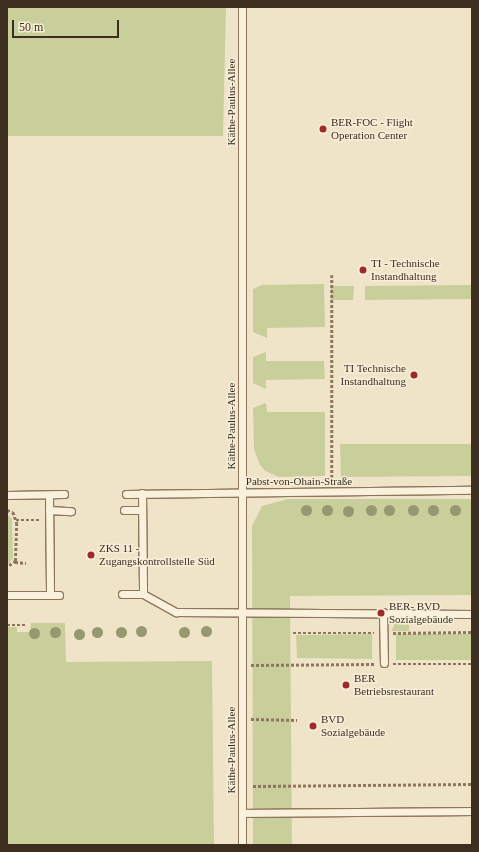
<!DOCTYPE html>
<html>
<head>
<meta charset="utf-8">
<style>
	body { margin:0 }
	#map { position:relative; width:479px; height:852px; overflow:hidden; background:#f0e4c8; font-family:"Times New Roman",serif }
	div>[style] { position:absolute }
	.green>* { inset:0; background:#c9cf9b }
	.path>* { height:2.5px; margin-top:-1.25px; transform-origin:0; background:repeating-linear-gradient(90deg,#8d765c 0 3px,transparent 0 5px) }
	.roads { filter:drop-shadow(1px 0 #8d765c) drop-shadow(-1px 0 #8d765c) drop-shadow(0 1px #8d765c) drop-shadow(0 -1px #8d765c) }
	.lane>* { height:7px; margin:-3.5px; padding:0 3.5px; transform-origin:3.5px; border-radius:3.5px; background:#faf1dc }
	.trees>* { width:11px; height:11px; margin:-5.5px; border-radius:50%; background:#96986f }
	.dots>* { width:11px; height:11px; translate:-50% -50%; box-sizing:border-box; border:2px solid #f7eed8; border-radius:50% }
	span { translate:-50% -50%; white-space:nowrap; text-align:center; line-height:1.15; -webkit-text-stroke:3px #f7eed8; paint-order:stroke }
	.street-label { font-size:11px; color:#3d2e20 }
	.poi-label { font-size:11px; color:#3d2e20 }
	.left { translate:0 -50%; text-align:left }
	.right { translate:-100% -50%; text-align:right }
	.frame { position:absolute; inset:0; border:8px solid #3d2e20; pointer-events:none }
	.scale { position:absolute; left:12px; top:20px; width:107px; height:18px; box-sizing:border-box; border:2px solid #3d2e20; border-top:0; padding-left:5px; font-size:12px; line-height:14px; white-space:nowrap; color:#3d2e20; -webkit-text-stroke:3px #f7eed8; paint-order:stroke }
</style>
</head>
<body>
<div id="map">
	<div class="green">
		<div style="clip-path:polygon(7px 7px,226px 7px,223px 136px,7px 136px)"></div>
		<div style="clip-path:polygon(324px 284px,325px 327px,267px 328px,267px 338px,253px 332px,253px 289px,262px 285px)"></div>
		<div style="clip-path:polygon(472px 285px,472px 299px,365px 300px,365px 286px)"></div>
		<div style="clip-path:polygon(331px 286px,354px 286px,353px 300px,331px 300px)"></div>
		<div style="clip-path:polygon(266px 352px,266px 361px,324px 361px,325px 379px,266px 380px,266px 389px,253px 383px,253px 357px)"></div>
		<div style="clip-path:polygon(266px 403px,267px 412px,325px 412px,325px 476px,279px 477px,265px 471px,260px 465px,254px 449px,253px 408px)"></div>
		<div style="clip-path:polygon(340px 444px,472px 444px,472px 476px,341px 477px)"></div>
		<div style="clip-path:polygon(288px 499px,472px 499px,472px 595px,290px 596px,292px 845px,253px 845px,252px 526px,262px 506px)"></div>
		<div style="clip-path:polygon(7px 514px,12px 519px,13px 558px,8px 564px)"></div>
		<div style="clip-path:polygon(409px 619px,409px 631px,391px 631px,396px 621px)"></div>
		<div style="clip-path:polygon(31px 623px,65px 623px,66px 662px,212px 661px,214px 845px,7px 845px,7px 627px,17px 627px,17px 632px,30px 632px)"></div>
		<div style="clip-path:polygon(372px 634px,372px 659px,297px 658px,296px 635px)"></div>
		<div style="clip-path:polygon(396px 634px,472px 634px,472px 660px,396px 660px)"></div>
	</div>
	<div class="path">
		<div style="left:332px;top:275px;width:207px;rotate:90deg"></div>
		<div style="left:7px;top:510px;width:6px;rotate:18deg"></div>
		<div style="left:13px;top:512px;width:12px;rotate:70deg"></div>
		<div style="left:17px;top:523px;width:38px;rotate:92deg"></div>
		<div style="left:16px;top:561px;width:11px;rotate:146deg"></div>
		<div style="left:16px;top:520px;width:24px"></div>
		<div style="left:15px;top:562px;width:11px;rotate:5deg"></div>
		<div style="left:7px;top:625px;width:19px"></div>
		<div style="left:293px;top:633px;width:81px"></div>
		<div style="left:393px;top:633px;width:79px;rotate:-0.7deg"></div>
		<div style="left:393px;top:664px;width:79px"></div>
		<div style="left:251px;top:665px;width:123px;rotate:-0.5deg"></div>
		<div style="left:251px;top:719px;width:46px;rotate:1.2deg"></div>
		<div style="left:253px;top:786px;width:219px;rotate:-0.5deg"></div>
	</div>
	<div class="roads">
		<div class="lane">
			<div style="left:242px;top:7px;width:838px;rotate:90deg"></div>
			<div style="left:142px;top:493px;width:101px;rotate:89.4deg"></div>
			<div style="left:126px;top:494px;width:346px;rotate:-0.7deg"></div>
			<div style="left:7px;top:495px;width:57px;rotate:-1deg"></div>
			<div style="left:49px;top:495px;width:100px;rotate:89.4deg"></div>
			<div style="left:49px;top:510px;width:22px;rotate:3deg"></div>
			<div style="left:124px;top:510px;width:18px"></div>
			<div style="left:122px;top:594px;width:21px"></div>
			<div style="left:143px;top:594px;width:38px;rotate:29deg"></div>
			<div style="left:176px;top:612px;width:296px;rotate:0.4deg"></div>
			<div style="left:7px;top:595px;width:52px"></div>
			<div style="left:383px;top:612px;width:51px;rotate:88.9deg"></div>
			<div style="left:242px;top:813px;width:230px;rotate:-0.5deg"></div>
		</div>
	</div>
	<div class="trees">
		<div style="left:306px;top:510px"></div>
		<div style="left:327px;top:510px"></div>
		<div style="left:371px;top:510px"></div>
		<div style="left:389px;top:510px"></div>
		<div style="left:413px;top:510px"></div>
		<div style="left:433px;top:510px"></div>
		<div style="left:455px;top:510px"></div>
		<div style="left:348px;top:511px"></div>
		<div style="left:141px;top:631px"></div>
		<div style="left:206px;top:631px"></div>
		<div style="left:55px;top:632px"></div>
		<div style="left:97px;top:632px"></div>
		<div style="left:121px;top:632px"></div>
		<div style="left:184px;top:632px"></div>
		<div style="left:34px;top:633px"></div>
		<div style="left:79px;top:634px"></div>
	</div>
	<div class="dots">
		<div style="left:323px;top:129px;background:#9e2a2b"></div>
		<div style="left:363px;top:270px;background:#9e2a2b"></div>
		<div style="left:414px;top:375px;background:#9e2a2b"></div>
		<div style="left:91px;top:555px;background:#9e2a2b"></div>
		<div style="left:381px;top:613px;background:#9e2a2b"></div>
		<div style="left:346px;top:685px;background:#9e2a2b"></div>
		<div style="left:313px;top:726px;background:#9e2a2b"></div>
	</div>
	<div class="street-label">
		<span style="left:231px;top:102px;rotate:-90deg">Käthe-Paulus-Allee</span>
		<span style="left:231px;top:426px;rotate:-90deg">Käthe-Paulus-Allee</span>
		<span style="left:299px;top:481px">Pabst-von-Ohain-Straße</span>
		<span style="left:231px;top:750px;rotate:-90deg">Käthe-Paulus-Allee</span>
	</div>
	<div class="poi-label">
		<span class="left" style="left:331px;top:129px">BER-FOC - Flight<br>Operation Center</span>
		<span class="left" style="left:371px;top:270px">TI - Technische<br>Instandhaltung</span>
		<span class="right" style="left:406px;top:375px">TI Technische<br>Instandhaltung</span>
		<span class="left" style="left:99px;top:555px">ZKS 11 -<br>Zugangskontrollstelle Süd</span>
		<span class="left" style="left:389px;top:613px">BER- BVD<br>Sozialgebäude</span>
		<span class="left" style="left:354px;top:685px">BER<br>Betriebsrestaurant</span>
		<span class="left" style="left:321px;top:726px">BVD<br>Sozialgebäude</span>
	</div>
	<div class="frame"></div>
	<div class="scale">50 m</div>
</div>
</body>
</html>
